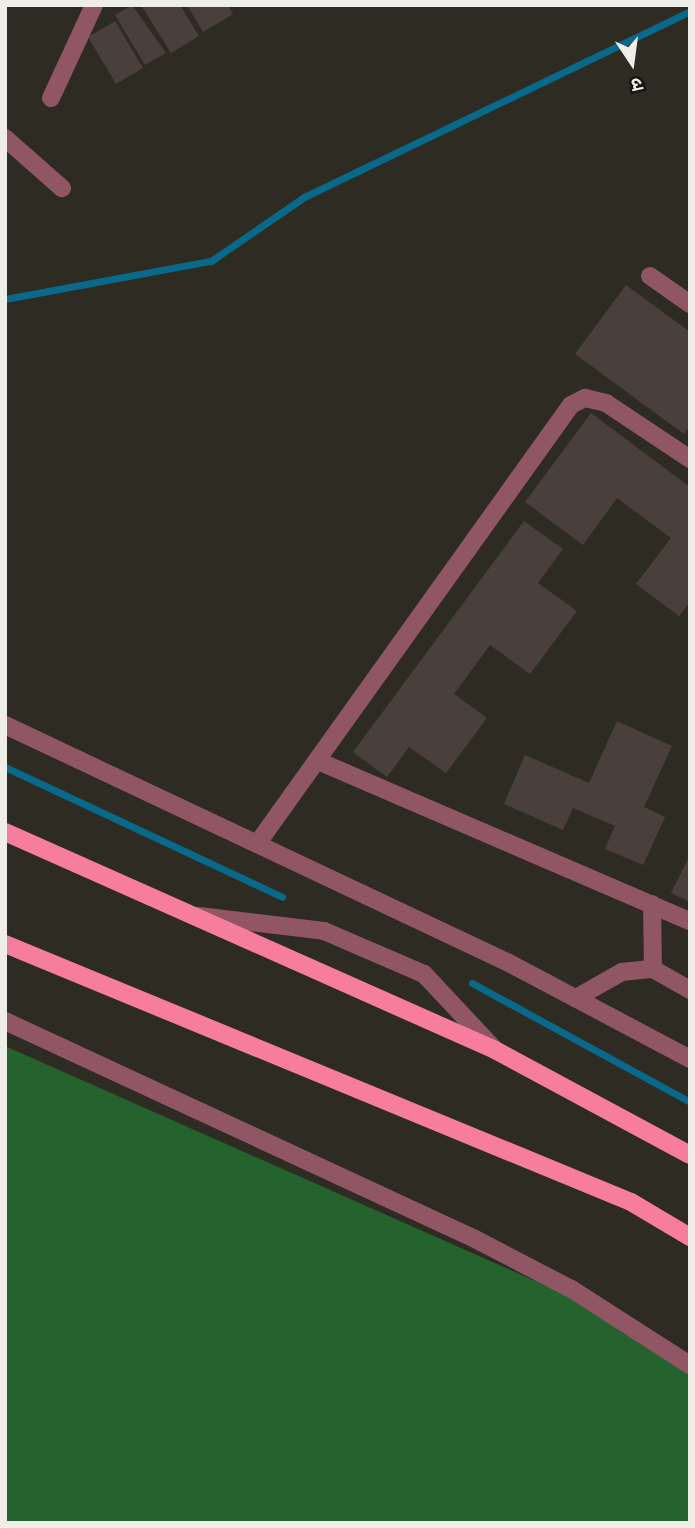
<!DOCTYPE html>
<html>
<head>
<meta charset="utf-8">
<style>
	body { margin:0 }
	#map { position:relative; width:695px; height:1528px; overflow:hidden; background:#2e2b23; font-family:"Sofia Sans Condensed","Noto Sans Devanagari",sans-serif }
	div>[style] { position:absolute }
	.green>* { inset:0; background:#24622e }
	.stream>* { height:7px; margin:-3.5px; padding:0 3.5px; transform-origin:3.5px; border-radius:3.5px; background:#09698a }
	.building>* { inset:0; background:#4a403b }
	.minor>* { height:18px; margin:-9px; padding:0 9px; transform-origin:9px; border-radius:9px; background:#915663 }
	.major>* { height:18px; margin:-9px; padding:0 9px; transform-origin:9px; border-radius:9px; background:#f67d9b }
	span { translate:-50% -50%; white-space:nowrap; text-align:center; line-height:1.15; -webkit-text-stroke:7px #151410; paint-order:stroke }
	.frame { position:absolute; inset:0; border:7px solid #eeede7; pointer-events:none }
	.north { position:absolute; left:597px; top:28px; width:70px; height:70px; -webkit-text-stroke:5px #151410; paint-order:stroke; rotate:167deg; font-size:19px; font-weight:700; line-height:28px; text-align:center; color:#eeede7 }
	.north::after { content:''; display:block; margin:auto; width:24px; height:32px; background:#eeede7; clip-path:polygon(50% 0,100% 100%,50% 72%,0 100%) }
</style>
</head>
<body>
<div id="map">
	<div class="green">
		<div style="clip-path:polygon(5px 1046px,653px 1333px,690px 1358px,690px 1523px,5px 1523px)"></div>
	</div>
	<div class="stream">
		<div style="left:5px;top:299px;width:209px;rotate:-10.5deg"></div>
		<div style="left:211px;top:261px;width:113px;rotate:-34.5deg"></div>
		<div style="left:304px;top:197px;width:428px;rotate:-25.7deg"></div>
		<div style="left:5px;top:767px;width:306px;rotate:25.1deg"></div>
		<div style="left:472px;top:983px;width:248px;rotate:28.6deg"></div>
	</div>
	<div class="building">
		<div style="clip-path:polygon(132px 5px,166px 53px,145px 65px,115px 15px)"></div>
		<div style="clip-path:polygon(141px 5px,180px 5px,199px 36px,171px 53px)"></div>
		<div style="clip-path:polygon(187px 5px,228px 5px,233px 14px,203px 32px)"></div>
		<div style="clip-path:polygon(115px 21px,143px 68px,116px 84px,88px 37px)"></div>
		<div style="clip-path:polygon(626px 285px,690px 332px,690px 426px,684px 434px,575px 354px)"></div>
		<div style="clip-path:polygon(591px 413px,690px 487px,690px 602px,679px 616px,636px 584px,671px 538px,617px 498px,583px 545px,525px 502px)"></div>
		<div style="clip-path:polygon(524px 521px,563px 549px,538px 583px,577px 611px,530px 674px,490px 645px,454px 694px,487px 718px,446px 773px,409px 747px,387px 777px,353px 752px)"></div>
		<div style="clip-path:polygon(617px 721px,672px 746px,644px 807px,665px 817px,643px 865px,605px 849px,615px 826px,573px 808px,563px 830px,504px 804px,525px 755px,589px 783px)"></div>
		<div style="clip-path:polygon(690px 855px,690px 902px,671px 893px)"></div>
	</div>
	<div class="minor">
		<div style="left:51px;top:98px;width:102px;rotate:-65.2deg"></div>
		<div style="left:5px;top:138px;width:76px;rotate:41.3deg"></div>
		<div style="left:650px;top:276px;width:49px;rotate:35deg"></div>
		<div style="left:5px;top:725px;width:557px;rotate:25.28deg"></div>
		<div style="left:509px;top:963px;width:205px;rotate:27.9deg"></div>
		<div style="left:318px;top:761px;width:405px;rotate:23.3deg"></div>
		<div style="left:257px;top:844px;width:540px;rotate:-54.43deg"></div>
		<div style="left:571px;top:405px;width:16px;rotate:-27deg"></div>
		<div style="left:585px;top:398px;width:22px;rotate:13deg"></div>
		<div style="left:606px;top:403px;width:101px;rotate:33.7deg"></div>
		<div style="left:652px;top:904px;width:65px;rotate:89.1deg"></div>
		<div style="left:199px;top:916px;width:126px;rotate:6.8deg"></div>
		<div style="left:324px;top:931px;width:109px;rotate:23.3deg"></div>
		<div style="left:424px;top:974px;width:104px;rotate:46.9deg"></div>
		<div style="left:576px;top:998px;width:53px;rotate:-29.5deg"></div>
		<div style="left:622px;top:972px;width:31px;rotate:-6deg"></div>
		<div style="left:653px;top:969px;width:43px;rotate:29.6deg"></div>
		<div style="left:5px;top:1021px;width:518px;rotate:24.88deg"></div>
		<div style="left:475px;top:1239px;width:110px;rotate:27.5deg"></div>
		<div style="left:573px;top:1290px;width:139px;rotate:32.7deg"></div>
	</div>
	<div class="major">
		<div style="left:5px;top:832px;width:536px;rotate:23.98deg"></div>
		<div style="left:495px;top:1050px;width:221px;rotate:28.3deg"></div>
		<div style="left:5px;top:944px;width:677px;rotate:22.4deg"></div>
		<div style="left:631px;top:1202px;width:69px;rotate:30.7deg"></div>
	</div>
	<div class="frame"></div>
	<div class="north">उ</div>
</div>
</body>
</html>
